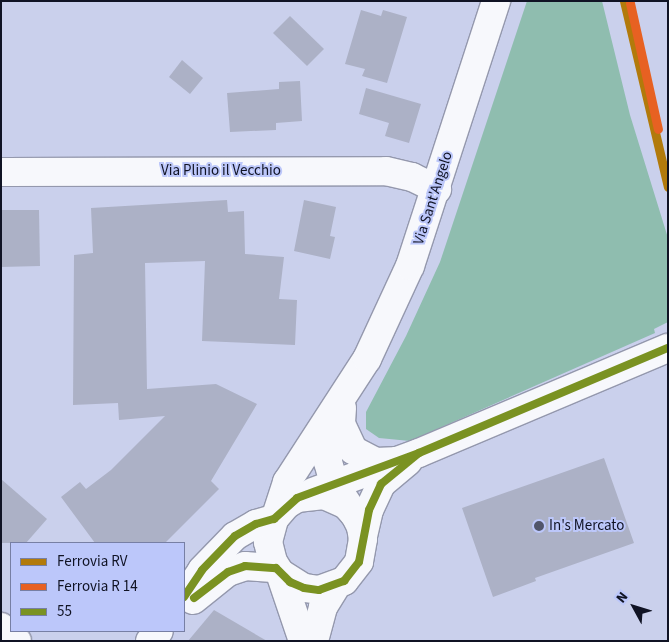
<!DOCTYPE html>
<html>
<head>
<meta charset="utf-8">
<style>
	body { margin:0 }
	#map { position:relative; width:669px; height:642px; overflow:hidden; background:#cad0ec; font-family:"Source Sans 3",sans-serif }
	div>[style] { position:absolute }
	.green>* { inset:0; background:#8fbdaf }
	.building>* { inset:0; background:#acb1c6 }
	.roads { filter:drop-shadow(1px 0 #9498ad) drop-shadow(-1px 0 #9498ad) drop-shadow(0 1px #9498ad) drop-shadow(0 -1px #9498ad) }
	.minor>* { height:28px; margin:-14px; padding:0 14px; transform-origin:14px; border-radius:14px; background:#f7f8fc }
	.tertiary>* { height:28px; margin:-14px; padding:0 14px; transform-origin:14px; border-radius:14px; background:#f7f8fc }
	.bus-1>* { height:8px; margin:-4px; padding:0 4px; transform-origin:4px; border-radius:4px; background:#7a9222 }
	.rail-1>* { height:9px; margin:-4.5px; padding:0 4.5px; transform-origin:4.5px; border-radius:4.5px; background:#b27a0b }
	.rail-2>* { height:9px; margin:-4.5px; padding:0 4.5px; transform-origin:4.5px; border-radius:4.5px; background:#e76122 }
	.dots>* { width:14px; height:14px; translate:-50% -50%; box-sizing:border-box; border:2px solid #bcc7fa; border-radius:50% }
	span { translate:-50% -50%; white-space:nowrap; text-align:center; line-height:1.15; -webkit-text-stroke:4px #bcc7fa; paint-order:stroke }
	.street-label { font-size:15px; color:#101324 }
	.poi-label { font-size:15px; color:#101324 }
	.left { translate:0 -50%; text-align:left }
	.frame { position:absolute; inset:0; border:2px solid #101324; pointer-events:none }
	.legend { position:absolute; left:10px; top:542px; width:175px; height:90px; box-sizing:border-box; background:#bcc7fa; border:1px solid #777fa4; margin:0; padding:6px 9px; list-style:none; font-size:15px; color:#101324 }
	.legend li { display:flex; align-items:center; gap:10px; height:25px }
	.legend b { width:25px; border:1px solid #777fa4 }
	.north { position:absolute; left:609px; top:582px; width:50px; height:50px; -webkit-text-stroke:4px #bcc7fa; paint-order:stroke; rotate:309deg; font-size:14px; font-weight:700; line-height:20px; text-align:center; color:#101324 }
	.north::after { content:''; display:block; margin:auto; width:18px; height:22px; background:#101324; clip-path:polygon(50% 0,100% 100%,50% 72%,0 100%) }
</style>
</head>
<body>
<div id="map">
	<div class="green">
		<div style="clip-path:polygon(527px 1px,602px 1px,630px 115px,668px 238px,668px 322px,654px 329px,655px 333px,410px 441px,379px 438px,366px 429px,366px 412px,406px 336px,440px 262px)"></div>
	</div>
	<div class="building">
		<div style="clip-path:polygon(361px 10px,381px 16px,383px 10px,407px 17px,387px 83px,362px 76px,365px 69px,345px 64px)"></div>
		<div style="clip-path:polygon(290px 16px,324px 49px,307px 66px,273px 33px)"></div>
		<div style="clip-path:polygon(182px 60px,203px 78px,190px 94px,169px 77px)"></div>
		<div style="clip-path:polygon(300px 81px,302px 121px,276px 123px,276px 130px,230px 132px,227px 93px,279px 89px,279px 82px)"></div>
		<div style="clip-path:polygon(366px 88px,421px 104px,409px 143px,385px 136px,389px 123px,359px 114px)"></div>
		<div style="clip-path:polygon(227px 200px,228px 212px,244px 211px,245px 254px,284px 257px,279px 299px,297px 300px,295px 345px,202px 341px,205px 261px,145px 263px,147px 389px,216px 384px,257px 404px,211px 481px,219px 489px,165px 543px,95px 543px,61px 497px,80px 482px,86px 489px,111px 470px,165px 416px,119px 420px,118px 403px,73px 405px,74px 255px,93px 253px,91px 208px)"></div>
		<div style="clip-path:polygon(304px 200px,336px 207px,330px 236px,335px 237px,330px 259px,294px 251px)"></div>
		<div style="clip-path:polygon(1px 210px,39px 210px,40px 266px,1px 267px)"></div>
		<div style="clip-path:polygon(604px 458px,634px 543px,535px 578px,536px 581px,493px 597px,462px 508px)"></div>
		<div style="clip-path:polygon(1px 479px,47px 519px,26px 543px,1px 543px)"></div>
		<div style="clip-path:polygon(214px 610px,267px 641px,188px 641px)"></div>
	</div>
	<div class="roads">
		<div class="minor">
			<div style="left:1px;top:172px;width:385px;rotate:-0.1deg"></div>
			<div style="left:386px;top:171px;width:27px;rotate:13deg"></div>
			<div style="left:412px;top:177px;width:28px;rotate:26deg"></div>
			<div style="left:313px;top:492px;width:113px;rotate:-20.2deg"></div>
			<div style="left:419px;top:453px;width:270px;rotate:-22.9deg"></div>
			<div style="left:363px;top:536px;width:27px;rotate:-77deg"></div>
			<div style="left:369px;top:510px;width:29px;rotate:-65deg"></div>
			<div style="left:381px;top:484px;width:35px;rotate:-40deg"></div>
			<div style="left:280px;top:573px;width:72px;rotate:71.3deg"></div>
			<div style="left:1px;top:627px;width:21px;rotate:41deg"></div>
			<div style="left:314px;top:641px;width:35px;rotate:-75deg"></div>
			<div style="left:323px;top:607px;width:26px;rotate:-58deg"></div>
		</div>
		<div class="tertiary">
			<div style="left:342px;top:408px;width:16px;rotate:94deg"></div>
			<div style="left:341px;top:424px;width:29px;rotate:65deg"></div>
			<div style="left:353px;top:450px;width:26px;rotate:28deg"></div>
			<div style="left:376px;top:462px;width:17px;rotate:-3deg"></div>
			<div style="left:336px;top:420px;width:22px;rotate:111deg"></div>
			<div style="left:328px;top:441px;width:21px;rotate:90deg"></div>
			<div style="left:328px;top:462px;width:22px;rotate:74deg"></div>
			<div style="left:334px;top:483px;width:38px;rotate:57deg"></div>
			<div style="left:355px;top:515px;width:13px;rotate:63deg"></div>
			<div style="left:361px;top:527px;width:12px;rotate:81deg"></div>
			<div style="left:363px;top:539px;width:23px;rotate:100deg"></div>
			<div style="left:359px;top:562px;width:24px;rotate:128deg"></div>
			<div style="left:344px;top:581px;width:27px;rotate:160deg"></div>
			<div style="left:319px;top:590px;width:15px;rotate:-172deg"></div>
			<div style="left:304px;top:588px;width:28px;rotate:-148deg"></div>
			<div style="left:280px;top:573px;width:13px;rotate:-122deg"></div>
			<div style="left:273px;top:562px;width:21px;rotate:-104deg"></div>
			<div style="left:268px;top:542px;width:24px;rotate:-75deg"></div>
			<div style="left:274px;top:519px;width:18px;rotate:-49deg"></div>
			<div style="left:286px;top:505px;width:13px;rotate:-32deg"></div>
			<div style="left:297px;top:498px;width:27px;rotate:-6deg"></div>
			<div style="left:324px;top:495px;width:24px;rotate:24deg"></div>
			<div style="left:346px;top:505px;width:13px;rotate:48deg"></div>
			<div style="left:276px;top:516px;width:36px;rotate:-72deg"></div>
			<div style="left:287px;top:482px;width:147px;rotate:-57deg"></div>
			<div style="left:367px;top:359px;width:102px;rotate:-65.2deg"></div>
			<div style="left:410px;top:266px;width:279px;rotate:-72deg"></div>
			<div style="left:184px;top:597px;width:32px;rotate:-56deg"></div>
			<div style="left:202px;top:570px;width:47px;rotate:-45.9deg"></div>
			<div style="left:235px;top:536px;width:24px;rotate:-30deg"></div>
			<div style="left:256px;top:524px;width:19px;rotate:-16deg"></div>
			<div style="left:193px;top:600px;width:45px;rotate:-38.7deg"></div>
			<div style="left:228px;top:572px;width:18px;rotate:-19deg"></div>
			<div style="left:245px;top:566px;width:31px;rotate:4deg"></div>
			<div style="left:150px;top:641px;width:13px;rotate:-48deg"></div>
		</div>
	</div>
	<div class="bus-1">
		<div style="left:184px;top:597px;width:32px;rotate:-56deg"></div>
		<div style="left:202px;top:570px;width:47px;rotate:-45.9deg"></div>
		<div style="left:235px;top:536px;width:24px;rotate:-30deg"></div>
		<div style="left:256px;top:524px;width:19px;rotate:-16deg"></div>
		<div style="left:274px;top:519px;width:31px;rotate:-42deg"></div>
		<div style="left:297px;top:498px;width:130px;rotate:-20.2deg"></div>
		<div style="left:419px;top:453px;width:270px;rotate:-22.9deg"></div>
		<div style="left:194px;top:598px;width:43px;rotate:-37.4deg"></div>
		<div style="left:228px;top:572px;width:18px;rotate:-19deg"></div>
		<div style="left:245px;top:566px;width:31px;rotate:4deg"></div>
		<div style="left:276px;top:568px;width:20px;rotate:45deg"></div>
		<div style="left:290px;top:582px;width:15px;rotate:23deg"></div>
		<div style="left:304px;top:588px;width:15px;rotate:8deg"></div>
		<div style="left:319px;top:590px;width:27px;rotate:-20deg"></div>
		<div style="left:344px;top:581px;width:24px;rotate:-52deg"></div>
		<div style="left:359px;top:562px;width:53px;rotate:-79.1deg"></div>
		<div style="left:369px;top:510px;width:29px;rotate:-65deg"></div>
		<div style="left:381px;top:484px;width:49px;rotate:-39.2deg"></div>
	</div>
	<div class="rail-1">
		<div style="left:624px;top:1px;width:191px;rotate:76.7deg"></div>
	</div>
	<div class="rail-2">
		<div style="left:630px;top:3px;width:129px;rotate:77.5deg"></div>
	</div>
	<div class="dots">
		<div style="left:539px;top:526px;background:#51556a"></div>
	</div>
	<div class="street-label">
		<span style="left:221px;top:171px">Via Plinio il Vecchio</span>
		<span style="left:433px;top:198px;rotate:-72deg">Via Sant'Angelo</span>
	</div>
	<div class="poi-label">
		<span class="left" style="left:549px;top:526px">In's Mercato</span>
	</div>
	<div class="frame"></div>
	<ul class="legend">
	<li><b style="height:6px;background:#b27a0b"></b>Ferrovia RV</li>
	<li><b style="height:6px;background:#e76122"></b>Ferrovia R 14</li>
	<li><b style="height:6px;background:#7a9222"></b>55</li>
	</ul>
	<div class="north">N</div>
</div>
</body>
</html>
